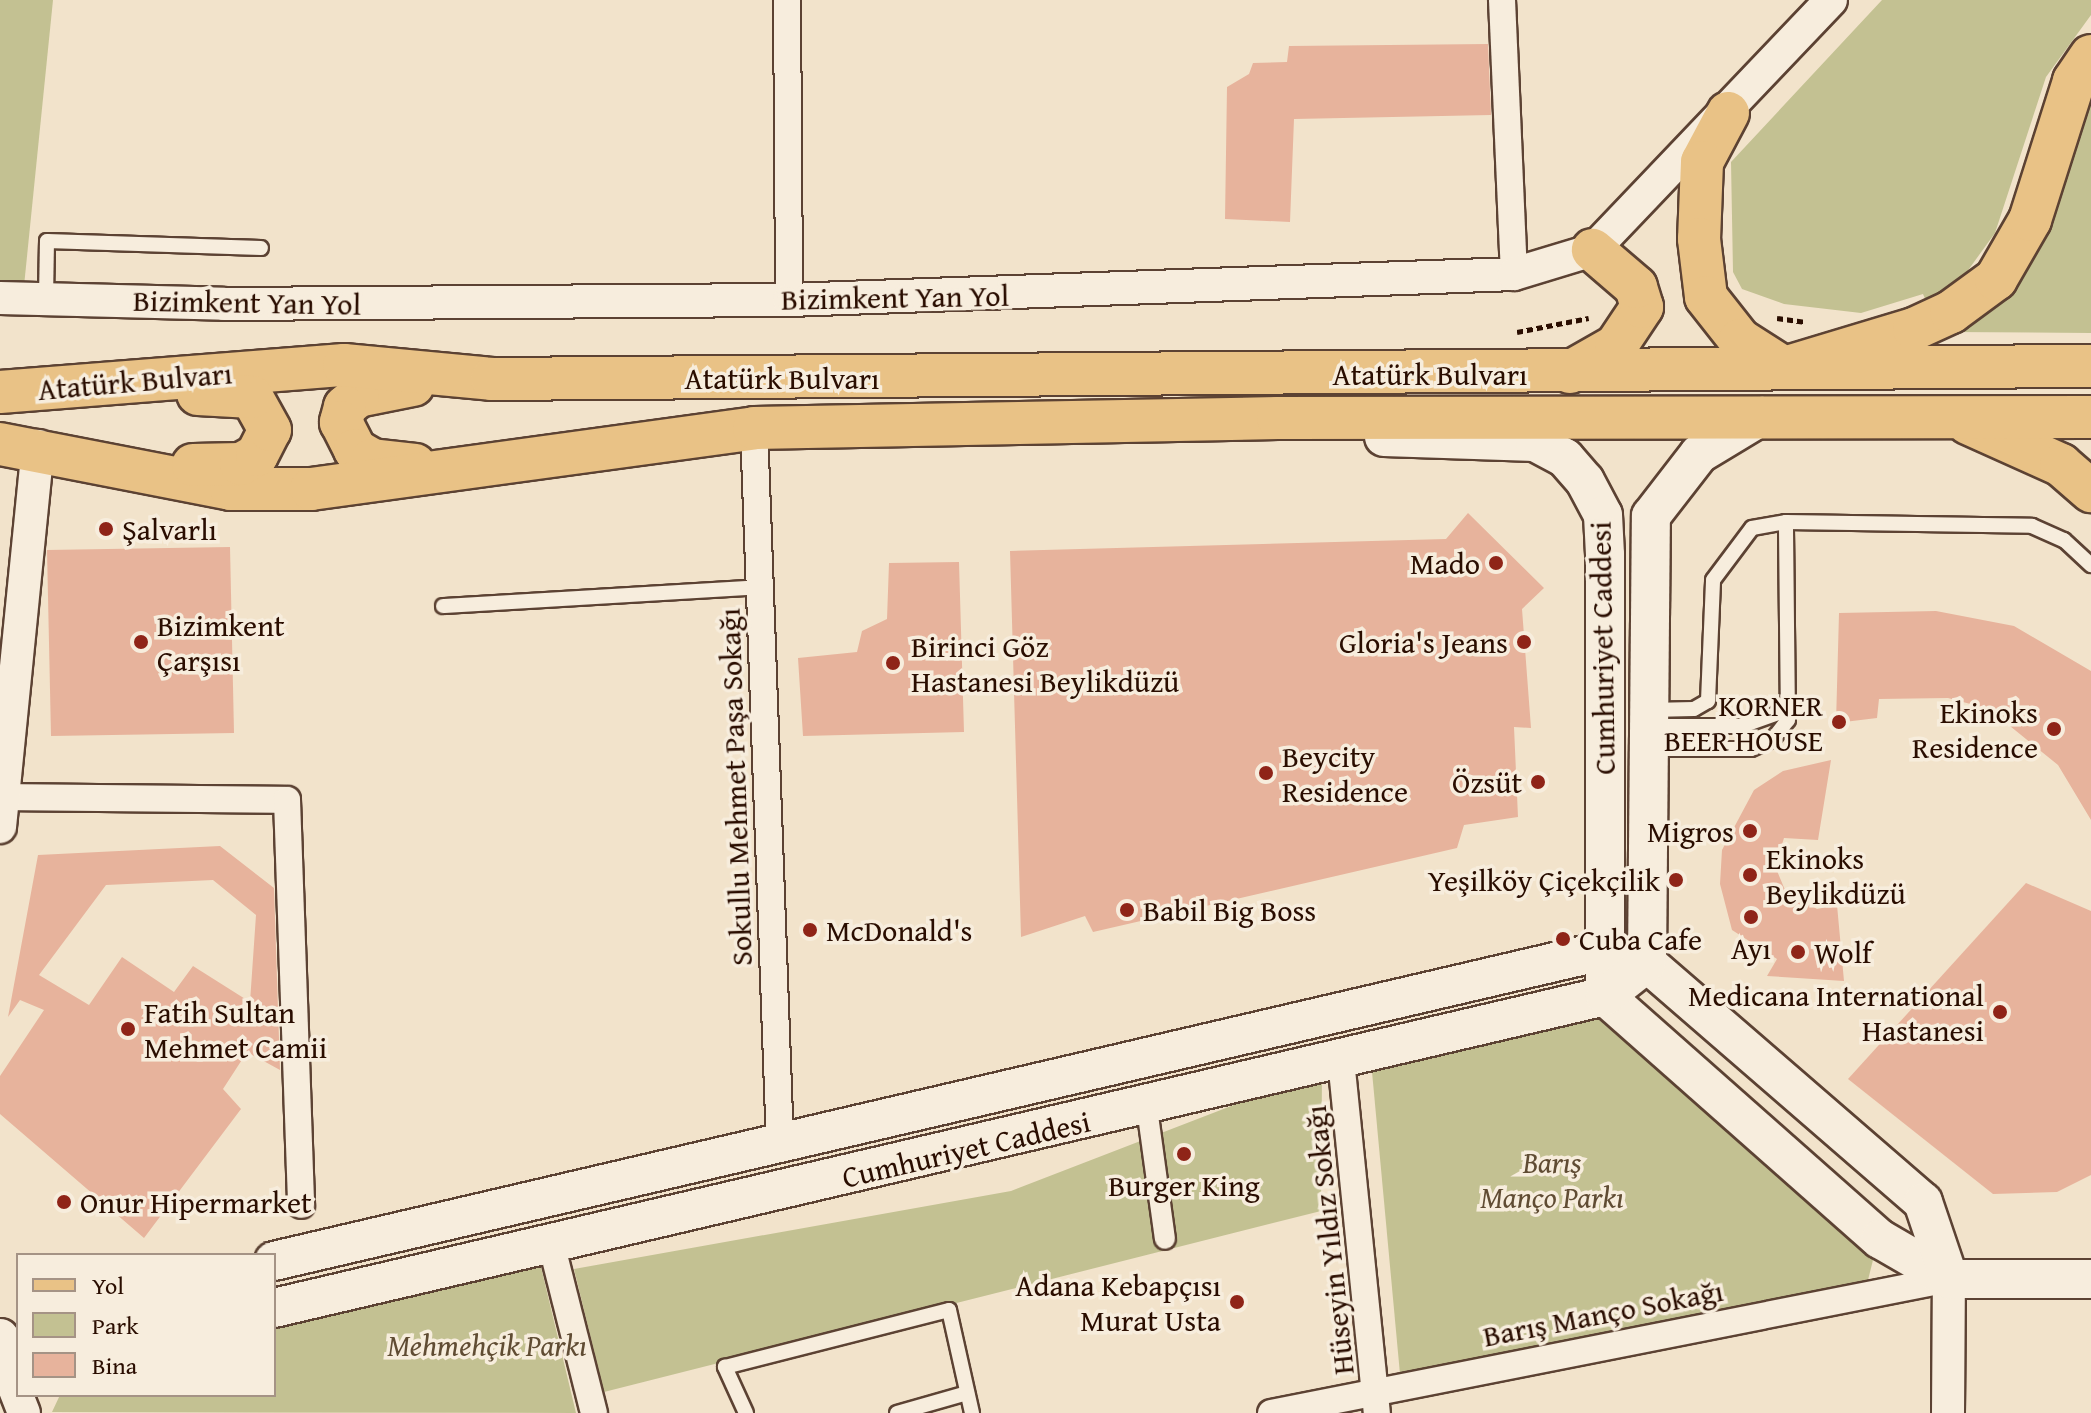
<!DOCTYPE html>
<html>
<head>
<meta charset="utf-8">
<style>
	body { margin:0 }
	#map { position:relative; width:2091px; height:1413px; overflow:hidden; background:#f2e3cb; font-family:"Gentium Book Plus",serif }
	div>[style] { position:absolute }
	.green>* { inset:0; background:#c3c192 }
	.building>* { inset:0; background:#e7b39c }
	.path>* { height:5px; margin-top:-2.5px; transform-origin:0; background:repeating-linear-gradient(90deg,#2a0d00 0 6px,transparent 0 10px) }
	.roads { filter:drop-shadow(2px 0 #5c4233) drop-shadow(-2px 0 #5c4233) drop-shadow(0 2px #5c4233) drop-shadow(0 -2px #5c4233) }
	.service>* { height:14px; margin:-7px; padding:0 7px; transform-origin:7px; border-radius:7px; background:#f7eddd }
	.pedestrian>* { height:20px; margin:-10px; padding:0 10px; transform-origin:10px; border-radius:10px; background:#f7eddd }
	.minor>* { height:26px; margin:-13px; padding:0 13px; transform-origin:13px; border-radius:13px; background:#f7eddd }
	.tertiary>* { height:32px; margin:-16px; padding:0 16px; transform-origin:16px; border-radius:16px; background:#f7eddd }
	.secondary>* { height:38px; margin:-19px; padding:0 19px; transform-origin:19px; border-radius:19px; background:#f7eddd }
	.primary>* { height:42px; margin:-21px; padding:0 21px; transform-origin:21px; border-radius:21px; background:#e9c286 }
	.dots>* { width:22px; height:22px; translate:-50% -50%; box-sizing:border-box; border:4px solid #f7eddd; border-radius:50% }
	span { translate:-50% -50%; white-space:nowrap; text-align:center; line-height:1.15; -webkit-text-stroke:7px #f7eddd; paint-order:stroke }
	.street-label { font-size:30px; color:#2a0d00 }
	.poi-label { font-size:30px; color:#2a0d00 }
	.left { translate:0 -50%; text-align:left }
	.right { translate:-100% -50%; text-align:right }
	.park-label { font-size:30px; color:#604c33; font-style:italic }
	.legend { position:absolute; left:16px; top:1253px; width:260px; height:144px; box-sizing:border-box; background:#f7eddd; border:2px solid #a59385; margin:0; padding:10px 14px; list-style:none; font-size:24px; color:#2a0d00 }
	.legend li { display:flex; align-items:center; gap:16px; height:40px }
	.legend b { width:40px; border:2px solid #a59385 }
</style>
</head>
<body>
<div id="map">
	<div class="green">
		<div style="clip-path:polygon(0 0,53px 0,24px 286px,0 284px)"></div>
		<div style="clip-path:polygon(1882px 0,2091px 0,2091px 15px,2046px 77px,1995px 233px,1961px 280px,1926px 301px,1923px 294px,1861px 313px,1784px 304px,1742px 289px,1733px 272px,1731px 162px)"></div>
		<div style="clip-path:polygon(2091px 84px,2091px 333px,1951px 332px,2012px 293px,2041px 248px)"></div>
		<div style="clip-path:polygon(1603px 1006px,1874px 1256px,1868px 1280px,1400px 1374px,1370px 1050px)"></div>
		<div style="clip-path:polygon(1322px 1071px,1321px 1211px,604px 1392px,574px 1269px,1011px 1191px)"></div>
		<div style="clip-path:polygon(540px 1263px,576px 1413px,52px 1412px,60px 1395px,274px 1395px,274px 1323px)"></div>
	</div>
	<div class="building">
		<div style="clip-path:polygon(1488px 44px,1491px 115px,1294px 119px,1290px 222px,1225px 219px,1227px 87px,1249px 74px,1253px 63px,1287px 62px,1289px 46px)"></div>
		<div style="clip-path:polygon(1468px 513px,1544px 588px,1522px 609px,1531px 728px,1514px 727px,1518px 817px,1464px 825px,1457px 848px,1093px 932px,1085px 916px,1021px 937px,1010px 551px,1446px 539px)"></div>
		<div style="clip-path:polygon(230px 547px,234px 733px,51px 736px,47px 550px)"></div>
		<div style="clip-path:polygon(959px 562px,964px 732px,803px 736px,798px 658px,857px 652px,862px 631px,887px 619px,889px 563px)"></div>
		<div style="clip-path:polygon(1936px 611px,2014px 626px,2091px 671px,2091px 820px,2058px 765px,1989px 709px,1948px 698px,1879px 699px,1877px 718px,1836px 723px,1839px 613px)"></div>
		<div style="clip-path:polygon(1831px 760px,1818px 840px,1784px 838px,1775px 866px,1785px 890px,1817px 909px,1837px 905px,1844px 981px,1767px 976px,1777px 959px,1732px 930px,1720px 884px,1722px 850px,1754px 790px,1783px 771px)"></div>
		<div style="clip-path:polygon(evenodd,220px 846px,274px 888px,280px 1070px,247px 1052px,223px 1089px,241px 1109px,144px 1238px,0 1114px,0 1076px,44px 1010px,20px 1000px,8px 1017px,38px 855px,220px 846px,213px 880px,256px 915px,250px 1002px,193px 966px,174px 992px,122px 957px,89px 1005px,39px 975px,106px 885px,213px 880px)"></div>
		<div style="clip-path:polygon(2026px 883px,2091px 911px,2091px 1175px,2057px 1192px,1993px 1194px,1848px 1079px)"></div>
	</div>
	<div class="path">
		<div style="left:1777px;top:318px;width:29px;rotate:8deg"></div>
		<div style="left:1517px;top:332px;width:73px;rotate:-11deg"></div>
	</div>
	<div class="roads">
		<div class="service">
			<div style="left:46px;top:298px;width:57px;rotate:-89deg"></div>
			<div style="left:47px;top:241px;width:214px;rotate:1.9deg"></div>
			<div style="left:443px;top:606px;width:318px;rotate:-3.4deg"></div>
			<div style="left:1650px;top:710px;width:44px;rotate:-1.3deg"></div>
			<div style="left:1694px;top:709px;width:16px;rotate:-30deg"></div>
			<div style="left:1708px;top:701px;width:121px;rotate:-87.6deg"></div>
			<div style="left:1713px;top:580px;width:65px;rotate:-53.1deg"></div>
			<div style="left:1752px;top:528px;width:35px;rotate:-10deg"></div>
			<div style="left:1652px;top:726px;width:90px"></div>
			<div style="left:1742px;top:726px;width:53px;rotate:-19.8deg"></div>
			<div style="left:1649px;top:749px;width:102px"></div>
			<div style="left:1751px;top:749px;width:24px;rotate:-24deg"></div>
			<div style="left:1773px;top:739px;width:24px;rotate:-52deg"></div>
			<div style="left:1788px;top:720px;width:198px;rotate:-90.6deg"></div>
			<div style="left:1786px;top:522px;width:246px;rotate:0.9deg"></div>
			<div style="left:2032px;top:526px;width:35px;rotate:24deg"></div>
			<div style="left:2064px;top:540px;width:37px;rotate:43deg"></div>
			<div style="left:746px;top:1413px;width:51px;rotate:-114.5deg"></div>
			<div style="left:725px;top:1367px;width:231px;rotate:-14.3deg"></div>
			<div style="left:949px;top:1310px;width:106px;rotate:77.4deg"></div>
			<div style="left:897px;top:1413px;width:73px;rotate:-15.9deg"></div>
		</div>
		<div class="pedestrian">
			<div style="left:1147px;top:1108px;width:132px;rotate:82.2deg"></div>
		</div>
		<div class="minor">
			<div style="left:787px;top:0;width:300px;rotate:89.6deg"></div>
			<div style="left:1502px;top:0;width:274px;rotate:87.5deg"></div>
			<div style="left:754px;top:428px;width:716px;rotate:87.92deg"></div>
			<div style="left:4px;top:797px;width:283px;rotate:0.6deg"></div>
			<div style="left:287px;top:800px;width:405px;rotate:88deg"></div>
			<div style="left:1341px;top:1060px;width:355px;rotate:84.2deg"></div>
			<div style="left:552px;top:1247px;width:171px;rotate:75.8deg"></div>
			<div style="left:1271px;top:1413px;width:691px;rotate:-11.18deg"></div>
		</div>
		<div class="tertiary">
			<div style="left:0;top:298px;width:224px;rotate:1.5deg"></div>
			<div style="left:224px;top:304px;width:565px;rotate:-0.41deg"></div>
			<div style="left:789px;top:300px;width:725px;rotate:-2.05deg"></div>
			<div style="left:1514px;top:274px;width:83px;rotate:-16.9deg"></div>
			<div style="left:1593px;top:250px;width:345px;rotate:-46.4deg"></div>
			<div style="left:0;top:827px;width:383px;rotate:-84.3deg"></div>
			<div style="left:6px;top:1367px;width:49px;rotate:68.6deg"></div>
			<div style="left:1948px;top:1413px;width:134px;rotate:-89.6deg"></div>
		</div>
		<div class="secondary">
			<div style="left:1384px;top:437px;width:151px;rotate:1.9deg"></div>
			<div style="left:1535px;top:442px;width:34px;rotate:28deg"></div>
			<div style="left:1565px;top:458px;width:30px;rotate:49deg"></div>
			<div style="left:1585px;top:481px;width:38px;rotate:62deg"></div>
			<div style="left:1603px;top:515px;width:40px;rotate:87.1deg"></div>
			<div style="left:1605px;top:555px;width:441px;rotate:90deg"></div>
			<div style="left:1605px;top:996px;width:367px;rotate:41.5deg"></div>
			<div style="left:1880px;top:1239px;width:80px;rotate:30.1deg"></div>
			<div style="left:1647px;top:963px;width:447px;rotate:-89.5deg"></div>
			<div style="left:1651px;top:516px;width:78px;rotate:-52.3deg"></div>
			<div style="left:1699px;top:454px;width:74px;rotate:-31.1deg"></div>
			<div style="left:274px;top:1261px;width:1368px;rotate:-13.14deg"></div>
			<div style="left:1606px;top:950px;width:43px;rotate:17.6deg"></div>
			<div style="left:1647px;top:963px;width:365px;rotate:40.9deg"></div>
			<div style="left:1923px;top:1202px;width:81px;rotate:71.3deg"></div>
			<div style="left:1949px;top:1279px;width:142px"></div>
			<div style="left:274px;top:1308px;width:1367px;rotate:-13.19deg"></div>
			<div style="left:1605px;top:996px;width:53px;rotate:-38.2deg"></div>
			<div style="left:0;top:1338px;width:30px;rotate:78deg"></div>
		</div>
		<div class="primary">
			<div style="left:1728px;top:113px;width:55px;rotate:118deg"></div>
			<div style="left:1702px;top:162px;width:77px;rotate:92.2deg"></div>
			<div style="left:1699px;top:239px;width:58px;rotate:83.1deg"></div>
			<div style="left:1706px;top:297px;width:55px;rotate:51.7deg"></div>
			<div style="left:1740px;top:340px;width:52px;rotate:32.5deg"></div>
			<div style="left:1784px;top:368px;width:136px;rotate:-16.7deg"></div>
			<div style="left:1914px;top:329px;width:41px;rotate:-24.7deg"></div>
			<div style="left:1951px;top:312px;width:56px;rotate:-36.3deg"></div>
			<div style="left:1996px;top:279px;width:68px;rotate:-60deg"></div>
			<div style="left:2030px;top:220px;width:146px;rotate:-72.4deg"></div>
			<div style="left:2074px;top:81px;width:30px;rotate:-56deg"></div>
			<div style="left:1570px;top:372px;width:53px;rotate:-29.5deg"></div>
			<div style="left:1616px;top:346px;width:47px;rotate:-56.3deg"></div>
			<div style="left:1642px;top:307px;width:21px;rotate:-107deg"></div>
			<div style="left:1636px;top:287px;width:57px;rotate:-139.3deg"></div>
			<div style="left:413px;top:385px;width:56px;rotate:168.7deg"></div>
			<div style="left:358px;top:396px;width:17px;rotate:140deg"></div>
			<div style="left:345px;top:407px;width:16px;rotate:105deg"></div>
			<div style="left:341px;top:422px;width:31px;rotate:63deg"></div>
			<div style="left:355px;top:450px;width:20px;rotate:30deg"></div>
			<div style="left:372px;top:460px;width:43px;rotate:6.6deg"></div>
			<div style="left:0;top:392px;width:345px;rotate:-4.5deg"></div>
			<div style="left:344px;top:365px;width:149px;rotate:5.4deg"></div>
			<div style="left:492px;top:379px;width:1599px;rotate:-0.47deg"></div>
			<div style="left:1968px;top:423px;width:102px;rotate:24.3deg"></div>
			<div style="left:2061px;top:465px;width:40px;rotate:41deg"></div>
			<div style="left:0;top:444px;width:235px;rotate:11deg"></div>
			<div style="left:231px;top:489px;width:80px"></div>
			<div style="left:311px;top:489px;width:447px;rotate:-7.8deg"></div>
			<div style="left:754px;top:428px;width:524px;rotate:-1.09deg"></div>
			<div style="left:1278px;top:418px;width:813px;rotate:-0.07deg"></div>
			<div style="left:193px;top:465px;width:48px;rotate:-1.2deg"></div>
			<div style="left:241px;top:464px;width:18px;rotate:-29deg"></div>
			<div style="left:257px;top:455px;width:28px;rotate:-63deg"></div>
			<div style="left:270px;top:430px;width:38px;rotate:-119deg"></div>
			<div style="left:252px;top:397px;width:54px;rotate:-176.8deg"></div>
		</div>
	</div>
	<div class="dots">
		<div style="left:106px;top:529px;background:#8f2418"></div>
		<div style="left:1496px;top:563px;background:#8f2418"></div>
		<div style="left:141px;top:642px;background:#8f2418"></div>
		<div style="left:1524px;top:642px;background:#8f2418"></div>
		<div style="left:893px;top:663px;background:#8f2418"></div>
		<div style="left:1839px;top:722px;background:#8f2418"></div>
		<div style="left:2054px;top:729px;background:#8f2418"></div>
		<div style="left:1266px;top:773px;background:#8f2418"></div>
		<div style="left:1538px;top:782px;background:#8f2418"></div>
		<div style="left:1750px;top:831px;background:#8f2418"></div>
		<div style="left:1750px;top:875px;background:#8f2418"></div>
		<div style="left:1676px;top:880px;background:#8f2418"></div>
		<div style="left:1127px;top:910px;background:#8f2418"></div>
		<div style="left:1751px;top:917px;background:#8f2418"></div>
		<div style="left:810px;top:930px;background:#8f2418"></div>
		<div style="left:1563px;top:939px;background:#8f2418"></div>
		<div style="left:1798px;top:952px;background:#8f2418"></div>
		<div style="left:2000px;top:1012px;background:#8f2418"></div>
		<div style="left:128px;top:1029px;background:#8f2418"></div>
		<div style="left:1184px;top:1154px;background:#8f2418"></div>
		<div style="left:64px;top:1202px;background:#8f2418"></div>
		<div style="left:1237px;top:1302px;background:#8f2418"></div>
	</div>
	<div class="street-label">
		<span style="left:895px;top:297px;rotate:-1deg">Bizimkent Yan Yol</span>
		<span style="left:247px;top:302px;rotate:1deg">Bizimkent Yan Yol</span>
		<span style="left:1430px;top:374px">Atatürk Bulvarı</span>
		<span style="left:782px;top:378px">Atatürk Bulvarı</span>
		<span style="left:135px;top:381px;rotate:-5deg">Atatürk Bulvarı</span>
		<span style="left:1602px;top:648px;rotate:-91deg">Cumhuriyet Caddesi</span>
		<span style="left:735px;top:787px;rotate:-92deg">Sokullu Mehmet Paşa Sokağı</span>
		<span style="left:966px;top:1149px;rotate:-13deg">Cumhuriyet Caddesi</span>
		<span style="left:1329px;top:1240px;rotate:-96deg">Hüseyin Yıldız Sokağı</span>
		<span style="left:1603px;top:1313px;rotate:-11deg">Barış Manço Sokağı</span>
	</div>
	<div class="poi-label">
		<span class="left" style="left:122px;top:529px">Şalvarlı</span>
		<span class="right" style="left:1480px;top:563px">Mado</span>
		<span class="left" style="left:157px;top:642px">Bizimkent<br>Çarşısı</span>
		<span class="right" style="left:1508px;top:642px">Gloria's Jeans</span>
		<span class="left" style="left:911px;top:663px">Birinci Göz<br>Hastanesi Beylikdüzü</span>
		<span class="right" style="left:1823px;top:722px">KORNER<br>BEER HOUSE</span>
		<span class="right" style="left:2038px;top:729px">Ekinoks<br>Residence</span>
		<span class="left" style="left:1282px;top:773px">Beycity<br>Residence</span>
		<span class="right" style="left:1522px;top:782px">Özsüt</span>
		<span class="right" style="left:1734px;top:831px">Migros</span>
		<span class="left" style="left:1766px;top:875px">Ekinoks<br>Beylikdüzü</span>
		<span class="right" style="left:1660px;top:880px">Yeşilköy Çiçekçilik</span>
		<span class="left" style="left:1143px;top:910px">Babil Big Boss</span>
		<span class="left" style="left:826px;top:930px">McDonald's</span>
		<span class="left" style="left:1579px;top:939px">Cuba Cafe</span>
		<span style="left:1751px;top:948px">Ayı</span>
		<span class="left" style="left:1814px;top:952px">Wolf</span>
		<span class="right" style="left:1984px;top:1012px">Medicana International<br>Hastanesi</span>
		<span class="left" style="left:144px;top:1029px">Fatih Sultan<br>Mehmet Camii</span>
		<span style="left:1184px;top:1185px">Burger King</span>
		<span class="left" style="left:80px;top:1202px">Onur Hipermarket</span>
		<span class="right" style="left:1221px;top:1302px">Adana Kebapçısı<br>Murat Usta</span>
	</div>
	<div class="park-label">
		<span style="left:1552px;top:1179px">Barış<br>Manço Parkı</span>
		<span style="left:487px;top:1345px">Mehmehçik Parkı</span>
	</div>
	<ul class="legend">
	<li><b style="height:10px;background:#e9c286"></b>Yol</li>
	<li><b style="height:22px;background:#c3c192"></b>Park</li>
	<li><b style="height:22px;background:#e7b39c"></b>Bina</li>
	</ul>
</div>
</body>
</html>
